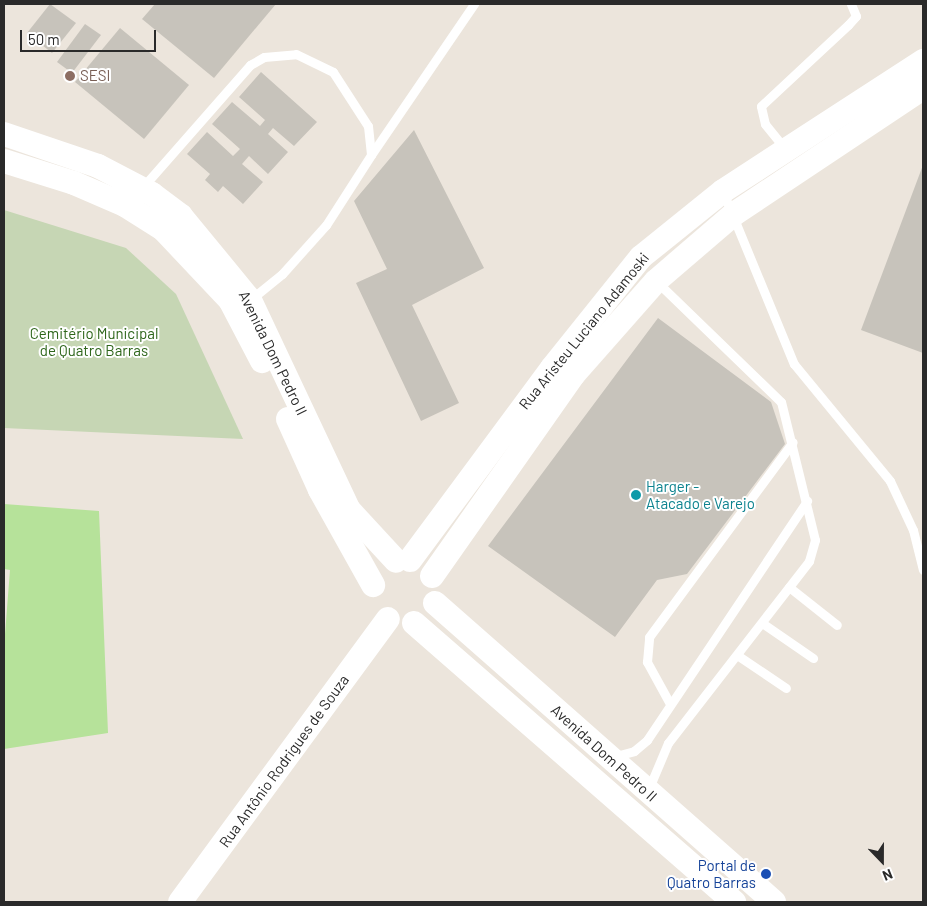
<!DOCTYPE html>
<html>
<head>
<meta charset="utf-8">
<style>
	body { margin:0 }
	#map { position:relative; width:927px; height:906px; overflow:hidden; background:#ece5dc; font-family:Barlow,sans-serif }
	div>[style] { position:absolute }
	.green>* { inset:0; background:#b6e29a }
	.cemetery>* { inset:0; background:#c6d6b4 }
	.building>* { inset:0; background:#c7c3bb }
	.lane>* { height:9px; margin:-4.5px; padding:0 4.5px; transform-origin:4.5px; border-radius:4.5px; background:#fff }
	.secondary>* { height:24px; margin:-12px; padding:0 12px; transform-origin:12px; border-radius:12px; background:#fff }
	.dots>* { width:14px; height:14px; translate:-50% -50%; box-sizing:border-box; border:2px solid #fff; border-radius:50% }
	span { translate:-50% -50%; white-space:nowrap; text-align:center; line-height:1.15; -webkit-text-stroke:4px #fff; paint-order:stroke }
	.education-label { font-size:15px; color:#785e54 }
	.left { translate:0 -50%; text-align:left }
	.street-label { font-size:15px; color:#2a2a2a }
	.park-label { font-size:15px; color:#2e661b }
	.culture-label { font-size:15px; color:#0d838f }
	.transit-label { font-size:15px; color:#164399 }
	.right { translate:-100% -50%; text-align:right }
	.frame { position:absolute; inset:0; border:5px solid #2a2a2a; pointer-events:none }
	.north { position:absolute; left:857px; top:836px; width:50px; height:50px; -webkit-text-stroke:4px #fff; paint-order:stroke; rotate:158deg; font-size:14px; font-weight:700; line-height:20px; text-align:center; color:#2a2a2a }
	.north::after { content:''; display:block; margin:auto; width:18px; height:22px; background:#2a2a2a; clip-path:polygon(50% 0,100% 100%,50% 72%,0 100%) }
	.scale { position:absolute; left:20px; top:30px; width:136px; height:22px; box-sizing:border-box; border:2px solid #2a2a2a; border-top:0; padding-left:6px; font-size:15px; line-height:18px; white-space:nowrap; color:#2a2a2a; -webkit-text-stroke:4px #fff; paint-order:stroke }
</style>
</head>
<body>
<div id="map">
	<div class="green">
		<div style="clip-path:polygon(4px 504px,99px 511px,108px 733px,4px 749px,4px 647px,10px 570px,4px 569px)"></div>
	</div>
	<div class="cemetery">
		<div style="clip-path:polygon(4px 210px,126px 248px,176px 294px,243px 439px,4px 428px)"></div>
	</div>
	<div class="building">
		<div style="clip-path:polygon(50px 4px,76px 23px,52px 53px,27px 33px)"></div>
		<div style="clip-path:polygon(155px 4px,276px 4px,214px 78px,142px 19px)"></div>
		<div style="clip-path:polygon(85px 24px,101px 35px,72px 73px,57px 62px)"></div>
		<div style="clip-path:polygon(120px 28px,189px 85px,144px 139px,75px 82px)"></div>
		<div style="clip-path:polygon(261px 72px,317px 122px,294px 146px,273px 128px,268px 134px,288px 152px,268px 174px,249px 156px,242px 164px,263px 182px,243px 204px,223px 186px,218px 192px,205px 180px,210px 174px,187px 154px,207px 132px,233px 156px,240px 149px,212px 124px,232px 102px,260px 126px,265px 120px,239px 97px)"></div>
		<div style="clip-path:polygon(414px 130px,484px 268px,412px 305px,459px 403px,421px 421px,356px 283px,387px 269px,354px 201px)"></div>
		<div style="clip-path:polygon(923px 165px,923px 353px,861px 330px)"></div>
		<div style="clip-path:polygon(658px 318px,771px 402px,785px 444px,687px 574px,657px 580px,615px 637px,488px 546px)"></div>
	</div>
	<div class="lane">
		<div style="left:786px;top:150px;width:33px;rotate:-129deg"></div>
		<div style="left:765px;top:124px;width:18px;rotate:-103deg"></div>
		<div style="left:761px;top:106px;width:119px;rotate:-43deg"></div>
		<div style="left:848px;top:25px;width:12px;rotate:-48deg"></div>
		<div style="left:856px;top:16px;width:13px;rotate:-113deg"></div>
		<div style="left:371px;top:155px;width:183px;rotate:-55.7deg"></div>
		<div style="left:142px;top:188px;width:164px;rotate:-48.7deg"></div>
		<div style="left:250px;top:65px;width:16px;rotate:-30deg"></div>
		<div style="left:264px;top:57px;width:32px;rotate:-5deg"></div>
		<div style="left:296px;top:54px;width:41px;rotate:25.9deg"></div>
		<div style="left:333px;top:72px;width:64px;rotate:57.1deg"></div>
		<div style="left:368px;top:126px;width:29px;rotate:84deg"></div>
		<div style="left:371px;top:155px;width:83px;rotate:122.7deg"></div>
		<div style="left:326px;top:225px;width:66px;rotate:131.9deg"></div>
		<div style="left:282px;top:274px;width:41px;rotate:140.9deg"></div>
		<div style="left:723px;top:192px;width:186px;rotate:67.6deg"></div>
		<div style="left:794px;top:364px;width:151px;rotate:50.6deg"></div>
		<div style="left:890px;top:481px;width:54px;rotate:64.9deg"></div>
		<div style="left:913px;top:530px;width:41px;rotate:76deg"></div>
		<div style="left:789px;top:587px;width:61px;rotate:38.4deg"></div>
		<div style="left:762px;top:623px;width:62px;rotate:34.5deg"></div>
		<div style="left:737px;top:655px;width:59px;rotate:34deg"></div>
		<div style="left:669px;top:702px;width:46px;rotate:-118.8deg"></div>
		<div style="left:647px;top:662px;width:25px;rotate:-85deg"></div>
		<div style="left:649px;top:637px;width:242px;rotate:-53.6deg"></div>
		<div style="left:612px;top:757px;width:23px;rotate:-15deg"></div>
		<div style="left:634px;top:751px;width:17px;rotate:-40deg"></div>
		<div style="left:647px;top:740px;width:288px;rotate:-56.2deg"></div>
		<div style="left:649px;top:788px;width:49px;rotate:-67.1deg"></div>
		<div style="left:668px;top:743px;width:230px;rotate:-52.2deg"></div>
		<div style="left:809px;top:561px;width:22px;rotate:-74deg"></div>
		<div style="left:815px;top:540px;width:142px;rotate:-103.8deg"></div>
		<div style="left:781px;top:402px;width:174px;rotate:-135.9deg"></div>
	</div>
	<div class="secondary">
		<div style="left:4px;top:134px;width:99px;rotate:18.8deg"></div>
		<div style="left:98px;top:166px;width:61px;rotate:27.4deg"></div>
		<div style="left:152px;top:194px;width:36px;rotate:37deg"></div>
		<div style="left:181px;top:216px;width:109px;rotate:50.6deg"></div>
		<div style="left:250px;top:300px;width:232px;rotate:64.8deg"></div>
		<div style="left:349px;top:510px;width:69px;rotate:47.3deg"></div>
		<div style="left:4px;top:161px;width:73px;rotate:17.4deg"></div>
		<div style="left:74px;top:183px;width:56px;rotate:23.3deg"></div>
		<div style="left:125px;top:205px;width:45px;rotate:32.3deg"></div>
		<div style="left:163px;top:229px;width:98px;rotate:46.7deg"></div>
		<div style="left:230px;top:300px;width:69px;rotate:62.3deg"></div>
		<div style="left:288px;top:419px;width:78px;rotate:65.7deg"></div>
		<div style="left:320px;top:490px;width:109px;rotate:60.8deg"></div>
		<div style="left:410px;top:560px;width:239px;rotate:-53.5deg"></div>
		<div style="left:552px;top:368px;width:142px;rotate:-51.3deg"></div>
		<div style="left:641px;top:257px;width:105px;rotate:-38.8deg"></div>
		<div style="left:723px;top:191px;width:239px;rotate:-33deg"></div>
		<div style="left:432px;top:576px;width:247px;rotate:-54.9deg"></div>
		<div style="left:574px;top:374px;width:124px;rotate:-48.6deg"></div>
		<div style="left:656px;top:281px;width:103px;rotate:-40.7deg"></div>
		<div style="left:734px;top:214px;width:227px;rotate:-33.7deg"></div>
		<div style="left:435px;top:603px;width:452px;rotate:41.4deg"></div>
		<div style="left:414px;top:623px;width:425px;rotate:41.1deg"></div>
		<div style="left:180px;top:902px;width:351px;rotate:-53.7deg"></div>
	</div>
	<div class="dots">
		<div style="left:70px;top:76px;background:#8d6e63"></div>
		<div style="left:636px;top:495px;background:#0f9aa8"></div>
		<div style="left:766px;top:874px;background:#1a4fb4"></div>
	</div>
	<div class="education-label">
		<span class="left" style="left:80px;top:76px">SESI</span>
	</div>
	<div class="street-label">
		<span style="left:584px;top:331px;rotate:-51deg">Rua Aristeu Luciano Adamoski</span>
		<span style="left:273px;top:353px;rotate:64deg">Avenida Dom Pedro II</span>
		<span style="left:604px;top:753px;rotate:42deg">Avenida Dom Pedro II</span>
		<span style="left:284px;top:761px;rotate:-54deg">Rua Antônio Rodrigues de Souza</span>
	</div>
	<div class="park-label">
		<span style="left:94px;top:342px">Cemitério Municipal<br>de Quatro Barras</span>
	</div>
	<div class="culture-label">
		<span class="left" style="left:646px;top:495px">Harger -<br>Atacado e Varejo</span>
	</div>
	<div class="transit-label">
		<span class="right" style="left:756px;top:874px">Portal de<br>Quatro Barras</span>
	</div>
	<div class="frame"></div>
	<div class="north">N</div>
	<div class="scale">50 m</div>
</div>
</body>
</html>
